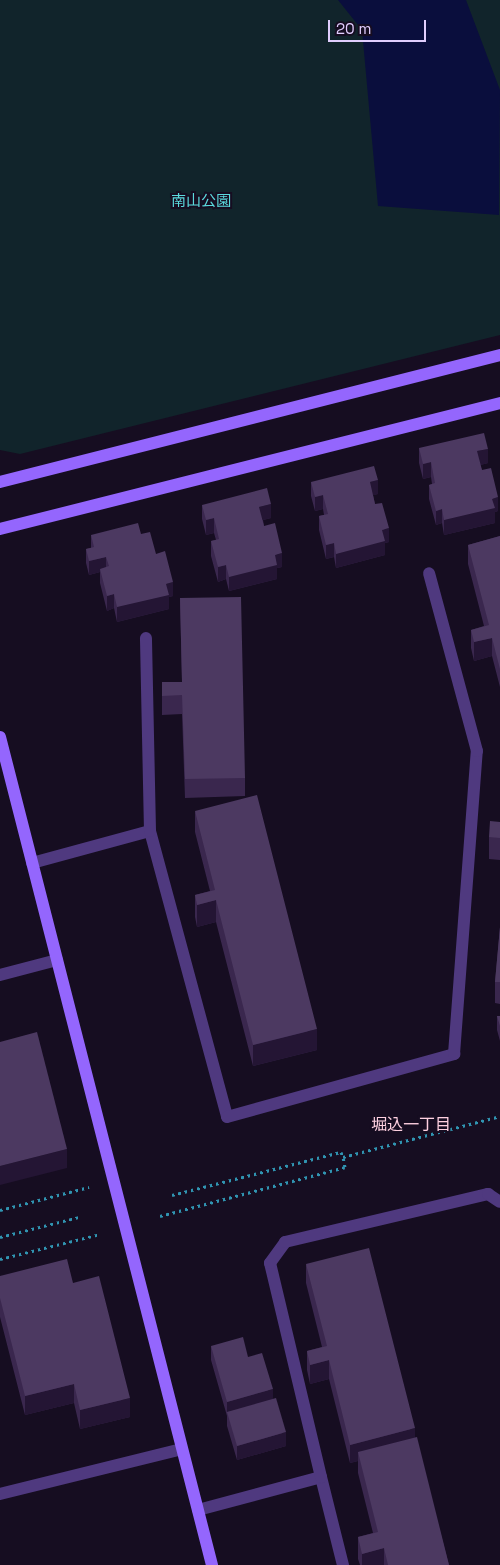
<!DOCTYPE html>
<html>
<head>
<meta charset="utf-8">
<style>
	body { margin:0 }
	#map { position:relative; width:500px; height:1565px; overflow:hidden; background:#160d21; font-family:"Space Grotesk","Noto Sans JP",sans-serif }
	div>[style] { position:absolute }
	.green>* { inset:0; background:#11242b }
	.water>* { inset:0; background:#0a0e3d }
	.path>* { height:3px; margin-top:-1.5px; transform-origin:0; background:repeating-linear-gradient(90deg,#3094b1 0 2.5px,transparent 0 6.5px) }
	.lane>* { height:12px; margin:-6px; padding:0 6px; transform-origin:6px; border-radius:6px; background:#4f397f }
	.street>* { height:12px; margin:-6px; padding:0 6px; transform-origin:6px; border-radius:6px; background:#4f397f }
	.secondary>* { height:12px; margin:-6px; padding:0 6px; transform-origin:6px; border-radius:6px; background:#9466fd }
	.wall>* { inset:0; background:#3a274e }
	.shaded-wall>* { inset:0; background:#241534 }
	.building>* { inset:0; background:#4c3961 }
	span { translate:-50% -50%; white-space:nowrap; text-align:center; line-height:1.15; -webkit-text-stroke:4px #160d21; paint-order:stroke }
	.park-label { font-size:15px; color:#5bd9dd }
	.neighbourhood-label { font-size:16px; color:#fed0e0 }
	.scale { position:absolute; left:328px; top:20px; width:98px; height:22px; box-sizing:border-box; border:2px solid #e1cefe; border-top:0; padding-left:6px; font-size:15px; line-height:18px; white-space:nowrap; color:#e1cefe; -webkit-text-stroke:4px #160d21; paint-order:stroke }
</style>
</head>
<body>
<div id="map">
	<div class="green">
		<div style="clip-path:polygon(0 0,500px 0,500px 335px,20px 454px,0 450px)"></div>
	</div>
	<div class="water">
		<div style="clip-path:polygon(338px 0,466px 0,500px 90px,499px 215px,378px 206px,362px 30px)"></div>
	</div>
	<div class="path">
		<div style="left:172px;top:1195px;width:174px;rotate:-14.3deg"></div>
		<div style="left:341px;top:1152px;width:5px;rotate:68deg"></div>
		<div style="left:343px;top:1157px;width:162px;rotate:-14.6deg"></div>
		<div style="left:0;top:1210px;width:92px;rotate:-14.5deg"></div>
		<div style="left:160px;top:1216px;width:191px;rotate:-14.8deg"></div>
		<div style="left:345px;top:1167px;width:10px;rotate:-101deg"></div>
		<div style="left:0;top:1237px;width:81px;rotate:-14.2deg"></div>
		<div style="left:0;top:1259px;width:103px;rotate:-14deg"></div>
	</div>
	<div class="lane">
		<div style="left:150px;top:831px;width:296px;rotate:74.9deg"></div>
		<div style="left:227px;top:1117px;width:236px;rotate:-15.5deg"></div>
		<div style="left:454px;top:1054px;width:304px;rotate:-85.7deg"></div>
		<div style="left:477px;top:751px;width:184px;rotate:-105.1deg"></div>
		<div style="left:32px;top:863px;width:122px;rotate:-15.2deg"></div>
		<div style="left:150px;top:831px;width:193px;rotate:-91.2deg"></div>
		<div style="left:321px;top:1477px;width:91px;rotate:76deg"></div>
		<div style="left:198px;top:1510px;width:127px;rotate:-15deg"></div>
		<div style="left:321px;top:1477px;width:220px;rotate:-103.4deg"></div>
		<div style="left:270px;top:1263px;width:26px;rotate:-54deg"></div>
		<div style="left:285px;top:1242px;width:209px;rotate:-13.3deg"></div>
		<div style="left:488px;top:1194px;width:14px;rotate:34deg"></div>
	</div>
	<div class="street">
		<div style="left:0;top:975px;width:59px;rotate:-14.7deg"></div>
		<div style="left:0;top:1494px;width:187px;rotate:-13.9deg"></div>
	</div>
	<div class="secondary">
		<div style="left:0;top:482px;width:516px;rotate:-14.25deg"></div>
		<div style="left:0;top:529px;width:516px;rotate:-14.14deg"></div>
		<div style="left:0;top:737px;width:855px;rotate:75.64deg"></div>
	</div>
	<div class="wall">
		<div style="clip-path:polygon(419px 448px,488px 463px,480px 465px,482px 470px,498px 511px,495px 512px,495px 523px,444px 535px,442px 523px,436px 525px,429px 499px,429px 485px,432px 484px,431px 477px,423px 479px,419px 463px)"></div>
		<div style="clip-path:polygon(311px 482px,378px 494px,373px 495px,375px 504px,389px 542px,385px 543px,385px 555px,336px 568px,334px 557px,326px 559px,319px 530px,319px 516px,324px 515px,323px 509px,315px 511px,311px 496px)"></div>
		<div style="clip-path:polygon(202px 505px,271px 518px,263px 520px,264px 526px,282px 567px,277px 568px,277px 579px,229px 591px,226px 579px,218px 582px,211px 556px,211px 541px,216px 540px,214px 533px,206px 535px,202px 519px)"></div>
		<div style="clip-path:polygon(141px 534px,173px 596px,169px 597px,169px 609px,117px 622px,114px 608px,107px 611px,100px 583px,100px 572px,89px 575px,86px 563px,86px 549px,91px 548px,91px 535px)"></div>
		<div style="clip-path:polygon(500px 536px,500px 687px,492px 656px,474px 661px,471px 648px,471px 630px,484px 626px,468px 564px,468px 545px)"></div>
		<div style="clip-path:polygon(180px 598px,245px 778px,245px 796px,185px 798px,182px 714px,162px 715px,162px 682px,182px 682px)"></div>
		<div style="clip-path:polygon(195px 811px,317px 1050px,253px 1066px,216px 922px,197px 927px,195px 917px,195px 895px,210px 891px,195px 832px)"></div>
		<div style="clip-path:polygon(500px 822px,500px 860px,489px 859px,489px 837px)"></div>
		<div style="clip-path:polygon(500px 927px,500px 1004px,495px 1003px,495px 982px)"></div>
		<div style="clip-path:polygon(497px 1016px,500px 1016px,500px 1041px,497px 1030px)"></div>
		<div style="clip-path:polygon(306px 1264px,415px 1437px,449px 1565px,360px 1565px,358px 1559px,358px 1537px,373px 1533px,358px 1473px,358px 1461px,350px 1463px,329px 1379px,310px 1384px,307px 1370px,307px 1351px,322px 1347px,306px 1283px)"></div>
		<div style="clip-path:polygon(0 1276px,73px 1283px,130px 1417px,80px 1429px,74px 1403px,25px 1415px,0 1317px)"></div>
		<div style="clip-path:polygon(211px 1346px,248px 1357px,273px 1399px,286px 1446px,237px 1460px,227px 1426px,227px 1416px,211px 1360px)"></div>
	</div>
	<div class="shaded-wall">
		<div style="clip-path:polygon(488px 449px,488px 463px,477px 466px,477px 451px)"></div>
		<div style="clip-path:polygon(431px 462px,431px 477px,423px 479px,423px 464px)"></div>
		<div style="clip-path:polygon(378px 480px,378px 494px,370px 496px,370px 482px)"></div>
		<div style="clip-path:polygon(323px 495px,323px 509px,315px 511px,315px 497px)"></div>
		<div style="clip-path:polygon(498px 497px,498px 511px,495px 512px,495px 523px,444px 535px,444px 520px,492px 499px)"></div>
		<div style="clip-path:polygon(271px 504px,271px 518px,259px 521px,259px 507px)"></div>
		<div style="clip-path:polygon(442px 509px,442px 523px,436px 525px,436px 511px)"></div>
		<div style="clip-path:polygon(214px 518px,214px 533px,206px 535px,206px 520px)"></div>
		<div style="clip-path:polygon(389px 528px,389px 542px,385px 543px,385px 555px,336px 568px,336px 554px,382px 530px)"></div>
		<div style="clip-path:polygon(334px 543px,334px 557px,326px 559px,326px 545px)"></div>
		<div style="clip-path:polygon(282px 553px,282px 567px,277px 568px,277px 579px,229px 591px,229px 577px,275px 555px)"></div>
		<div style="clip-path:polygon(106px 557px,106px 571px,100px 569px,100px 572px,89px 575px,89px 561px)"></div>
		<div style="clip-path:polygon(226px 565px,226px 579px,218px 582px,218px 567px)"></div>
		<div style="clip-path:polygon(173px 582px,173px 596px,169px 597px,169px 609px,117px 622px,117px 607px,166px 584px)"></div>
		<div style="clip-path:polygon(114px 594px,114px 608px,107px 611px,107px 596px)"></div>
		<div style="clip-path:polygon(492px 638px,492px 656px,474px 661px,474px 642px)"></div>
		<div style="clip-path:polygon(216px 900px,216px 922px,197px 927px,197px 905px)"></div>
		<div style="clip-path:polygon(317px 1029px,317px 1050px,253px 1066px,253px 1045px)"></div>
		<div style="clip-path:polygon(67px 1149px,67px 1168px,0 1185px,0 1166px)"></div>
		<div style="clip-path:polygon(329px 1360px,329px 1379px,310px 1384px,310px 1365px)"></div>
		<div style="clip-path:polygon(74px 1384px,74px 1403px,25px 1415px,25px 1396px)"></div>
		<div style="clip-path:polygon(273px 1389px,273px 1404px,227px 1412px,227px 1416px,227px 1402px)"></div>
		<div style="clip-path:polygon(130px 1398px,130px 1417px,80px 1429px,80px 1410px)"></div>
		<div style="clip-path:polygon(415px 1428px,415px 1447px,358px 1452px,358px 1461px,350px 1463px,350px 1445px)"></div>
		<div style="clip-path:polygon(286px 1432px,286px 1446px,237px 1460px,237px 1446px)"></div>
		<div style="clip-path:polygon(384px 1548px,384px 1565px,362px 1565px,362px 1554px)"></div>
	</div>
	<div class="building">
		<div style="clip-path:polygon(484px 433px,488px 449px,477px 451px,482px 470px,491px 468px,498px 497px,492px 499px,495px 508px,444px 520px,442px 509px,436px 511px,429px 485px,435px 483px,431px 462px,423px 464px,419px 448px)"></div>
		<div style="clip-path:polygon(374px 466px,378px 480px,370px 482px,375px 504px,382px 503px,389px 528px,382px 530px,385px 541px,336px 554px,334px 543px,326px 545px,319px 516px,328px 514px,323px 495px,315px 497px,311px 482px)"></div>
		<div style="clip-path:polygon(267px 488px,271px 504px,259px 507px,264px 526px,275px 523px,282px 553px,275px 555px,277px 565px,229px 577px,226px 565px,218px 567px,211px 541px,219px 539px,214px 518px,206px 520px,202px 505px)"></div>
		<div style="clip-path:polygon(138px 523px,141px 534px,150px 532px,156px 554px,165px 551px,173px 582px,166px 584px,169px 595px,117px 607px,114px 594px,107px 596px,100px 569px,109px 566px,106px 557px,89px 561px,86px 549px,94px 547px,91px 535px)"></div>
		<div style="clip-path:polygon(500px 536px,500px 669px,492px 638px,474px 642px,471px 630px,489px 625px,468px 545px)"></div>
		<div style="clip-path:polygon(241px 597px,245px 778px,185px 779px,182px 695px,162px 696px,162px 682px,182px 682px,180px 598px)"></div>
		<div style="clip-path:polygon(257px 795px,317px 1029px,253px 1045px,216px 900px,197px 905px,195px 895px,215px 890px,195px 811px)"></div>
		<div style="clip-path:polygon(490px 821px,500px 822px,500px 838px,489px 837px)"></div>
		<div style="clip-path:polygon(500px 927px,500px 982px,495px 982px)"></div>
		<div style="clip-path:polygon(497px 1016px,500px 1016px,500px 1026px)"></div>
		<div style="clip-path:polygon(37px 1032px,67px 1149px,0 1166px,0 1042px)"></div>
		<div style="clip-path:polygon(369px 1248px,415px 1428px,350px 1445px,329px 1360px,310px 1365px,307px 1351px,327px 1346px,306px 1264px)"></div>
		<div style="clip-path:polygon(67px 1259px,73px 1283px,99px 1276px,130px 1398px,80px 1410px,74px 1384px,25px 1396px,0 1298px,0 1276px)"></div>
		<div style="clip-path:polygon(243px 1337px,248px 1357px,262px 1353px,273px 1389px,227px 1402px,211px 1346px)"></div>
		<div style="clip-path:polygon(276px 1398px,286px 1432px,237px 1446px,227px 1412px)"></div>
		<div style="clip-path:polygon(417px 1437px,449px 1565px,388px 1565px,384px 1548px,362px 1554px,358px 1537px,378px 1532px,358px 1452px)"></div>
	</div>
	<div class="park-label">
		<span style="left:201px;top:201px">南山公園</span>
	</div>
	<div class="neighbourhood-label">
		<span style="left:411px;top:1125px">堀込一丁目</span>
	</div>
	<div class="scale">20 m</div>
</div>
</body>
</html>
